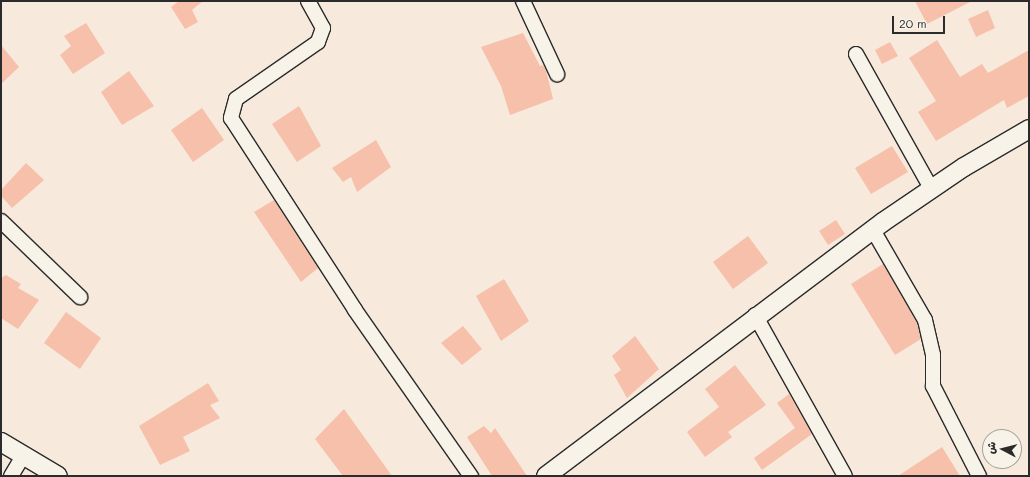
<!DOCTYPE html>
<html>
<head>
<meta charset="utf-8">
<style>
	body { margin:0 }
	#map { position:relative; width:1030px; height:477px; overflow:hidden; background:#f7e9dc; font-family:Mali,"Playpen Sans Arabic",sans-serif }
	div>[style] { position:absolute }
	.building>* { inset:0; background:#f7c0aa }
	.roads { filter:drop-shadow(1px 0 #2b2b2b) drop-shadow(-1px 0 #2b2b2b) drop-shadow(0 1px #2b2b2b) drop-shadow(0 -1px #2b2b2b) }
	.minor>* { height:14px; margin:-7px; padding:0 7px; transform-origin:7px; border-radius:7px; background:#f7f3e8 }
	.tertiary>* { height:18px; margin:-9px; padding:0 9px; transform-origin:9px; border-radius:9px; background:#f7f3e8 }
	span { translate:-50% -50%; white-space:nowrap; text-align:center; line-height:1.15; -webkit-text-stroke:3px #f7f3e8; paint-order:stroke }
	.frame { position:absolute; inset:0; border:2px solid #2b2b2b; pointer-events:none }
	.north { position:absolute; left:982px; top:429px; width:40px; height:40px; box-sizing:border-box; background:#f7f3e8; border:1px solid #a5a39c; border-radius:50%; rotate:277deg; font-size:11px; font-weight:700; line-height:16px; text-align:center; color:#2b2b2b }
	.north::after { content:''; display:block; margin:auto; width:14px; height:18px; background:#2b2b2b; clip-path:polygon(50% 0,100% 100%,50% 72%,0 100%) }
	.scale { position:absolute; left:892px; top:16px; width:53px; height:18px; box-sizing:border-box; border:2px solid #2b2b2b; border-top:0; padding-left:5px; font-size:12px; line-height:14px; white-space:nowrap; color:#2b2b2b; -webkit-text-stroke:3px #f7f3e8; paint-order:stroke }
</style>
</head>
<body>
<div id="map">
	<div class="building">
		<div style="clip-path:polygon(179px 1px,203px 1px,192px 10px,198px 22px,185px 29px,171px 7px)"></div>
		<div style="clip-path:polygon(915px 1px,972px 1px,927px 24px)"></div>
		<div style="clip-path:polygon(988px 10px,995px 28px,976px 37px,968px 19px)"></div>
		<div style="clip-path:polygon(86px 23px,105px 53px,73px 74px,60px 55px,71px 46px,64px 36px)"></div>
		<div style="clip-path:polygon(523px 33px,540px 66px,543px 65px,546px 70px,553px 99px,510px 115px,501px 86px,481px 47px)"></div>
		<div style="clip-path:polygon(937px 40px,960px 77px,982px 64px,988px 73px,1029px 50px,1029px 96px,1007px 108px,1004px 100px,936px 141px,918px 112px,936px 101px,909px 58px)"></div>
		<div style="clip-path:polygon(890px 42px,898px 56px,882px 64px,875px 50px)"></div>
		<div style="clip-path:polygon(1px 45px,19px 67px,1px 84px)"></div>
		<div style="clip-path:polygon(129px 71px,154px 106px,122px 125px,101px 92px)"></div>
		<div style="clip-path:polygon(299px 106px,321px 146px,297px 162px,272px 124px)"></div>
		<div style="clip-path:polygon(202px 108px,224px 140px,193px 162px,171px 130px)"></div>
		<div style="clip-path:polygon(376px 140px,391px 167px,357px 192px,351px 177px,343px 182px,332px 168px)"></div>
		<div style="clip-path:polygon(892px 146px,908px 172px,871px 194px,855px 168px)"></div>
		<div style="clip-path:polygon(26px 163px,44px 180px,12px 208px,1px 196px,1px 190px)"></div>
		<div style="clip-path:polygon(274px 200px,318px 268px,301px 282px,254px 212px)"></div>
		<div style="clip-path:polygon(836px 220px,845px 234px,828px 245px,819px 231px)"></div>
		<div style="clip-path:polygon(748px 236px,768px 263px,733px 289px,713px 262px)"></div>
		<div style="clip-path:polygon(883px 264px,917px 323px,921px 339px,895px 355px,851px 284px)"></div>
		<div style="clip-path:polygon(6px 275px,21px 284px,18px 288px,39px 300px,18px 329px,1px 318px,1px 278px)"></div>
		<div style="clip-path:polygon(504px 279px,529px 321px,501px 341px,476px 296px)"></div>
		<div style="clip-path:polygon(66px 312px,101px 338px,80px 369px,44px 343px)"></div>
		<div style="clip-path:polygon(463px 326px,482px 349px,462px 365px,441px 343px)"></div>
		<div style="clip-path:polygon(635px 336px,659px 369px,627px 398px,614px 375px,621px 370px,612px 356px)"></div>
		<div style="clip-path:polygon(735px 365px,766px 405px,728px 432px,732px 437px,705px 457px,687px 432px,719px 407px,705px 389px)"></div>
		<div style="clip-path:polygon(208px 383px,219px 401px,210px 405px,220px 418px,183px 437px,190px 451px,160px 465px,139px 426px)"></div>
		<div style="clip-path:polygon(789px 394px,812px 434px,762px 470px,754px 458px,795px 428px,777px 403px)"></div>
		<div style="clip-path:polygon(344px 409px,392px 476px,343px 476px,315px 439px)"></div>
		<div style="clip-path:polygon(484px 426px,491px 433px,495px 428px,527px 476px,492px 476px,467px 437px)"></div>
		<div style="clip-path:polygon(942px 447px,960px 476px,898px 476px)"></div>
	</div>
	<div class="roads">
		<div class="minor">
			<div style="left:308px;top:1px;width:31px;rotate:61deg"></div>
			<div style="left:323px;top:28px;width:15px;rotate:110deg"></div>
			<div style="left:318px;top:42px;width:100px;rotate:145.2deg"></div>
			<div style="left:236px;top:99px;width:20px;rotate:105deg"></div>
			<div style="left:231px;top:118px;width:229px;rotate:57.1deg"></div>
			<div style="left:355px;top:310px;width:203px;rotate:55.1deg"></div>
			<div style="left:523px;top:1px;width:81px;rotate:65deg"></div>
			<div style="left:856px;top:54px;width:156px;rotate:60.8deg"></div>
			<div style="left:1px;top:221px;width:110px;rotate:43.9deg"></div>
			<div style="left:873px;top:230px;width:104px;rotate:60deg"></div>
			<div style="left:925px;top:320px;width:36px;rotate:77deg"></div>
			<div style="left:933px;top:355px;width:31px;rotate:90deg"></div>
			<div style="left:933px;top:386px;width:101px;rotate:62.9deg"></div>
			<div style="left:755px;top:315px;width:184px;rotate:60.8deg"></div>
			<div style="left:11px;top:476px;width:23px;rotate:-59deg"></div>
		</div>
		<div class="tertiary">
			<div style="left:1px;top:442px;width:66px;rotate:30.8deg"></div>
			<div style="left:546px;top:476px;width:422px;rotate:-37deg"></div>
			<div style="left:883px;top:222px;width:98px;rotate:-34.2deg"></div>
			<div style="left:964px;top:167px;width:75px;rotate:-30.3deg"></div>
		</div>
	</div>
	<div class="frame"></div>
	<div class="north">ش</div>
	<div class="scale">20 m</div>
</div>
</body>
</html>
